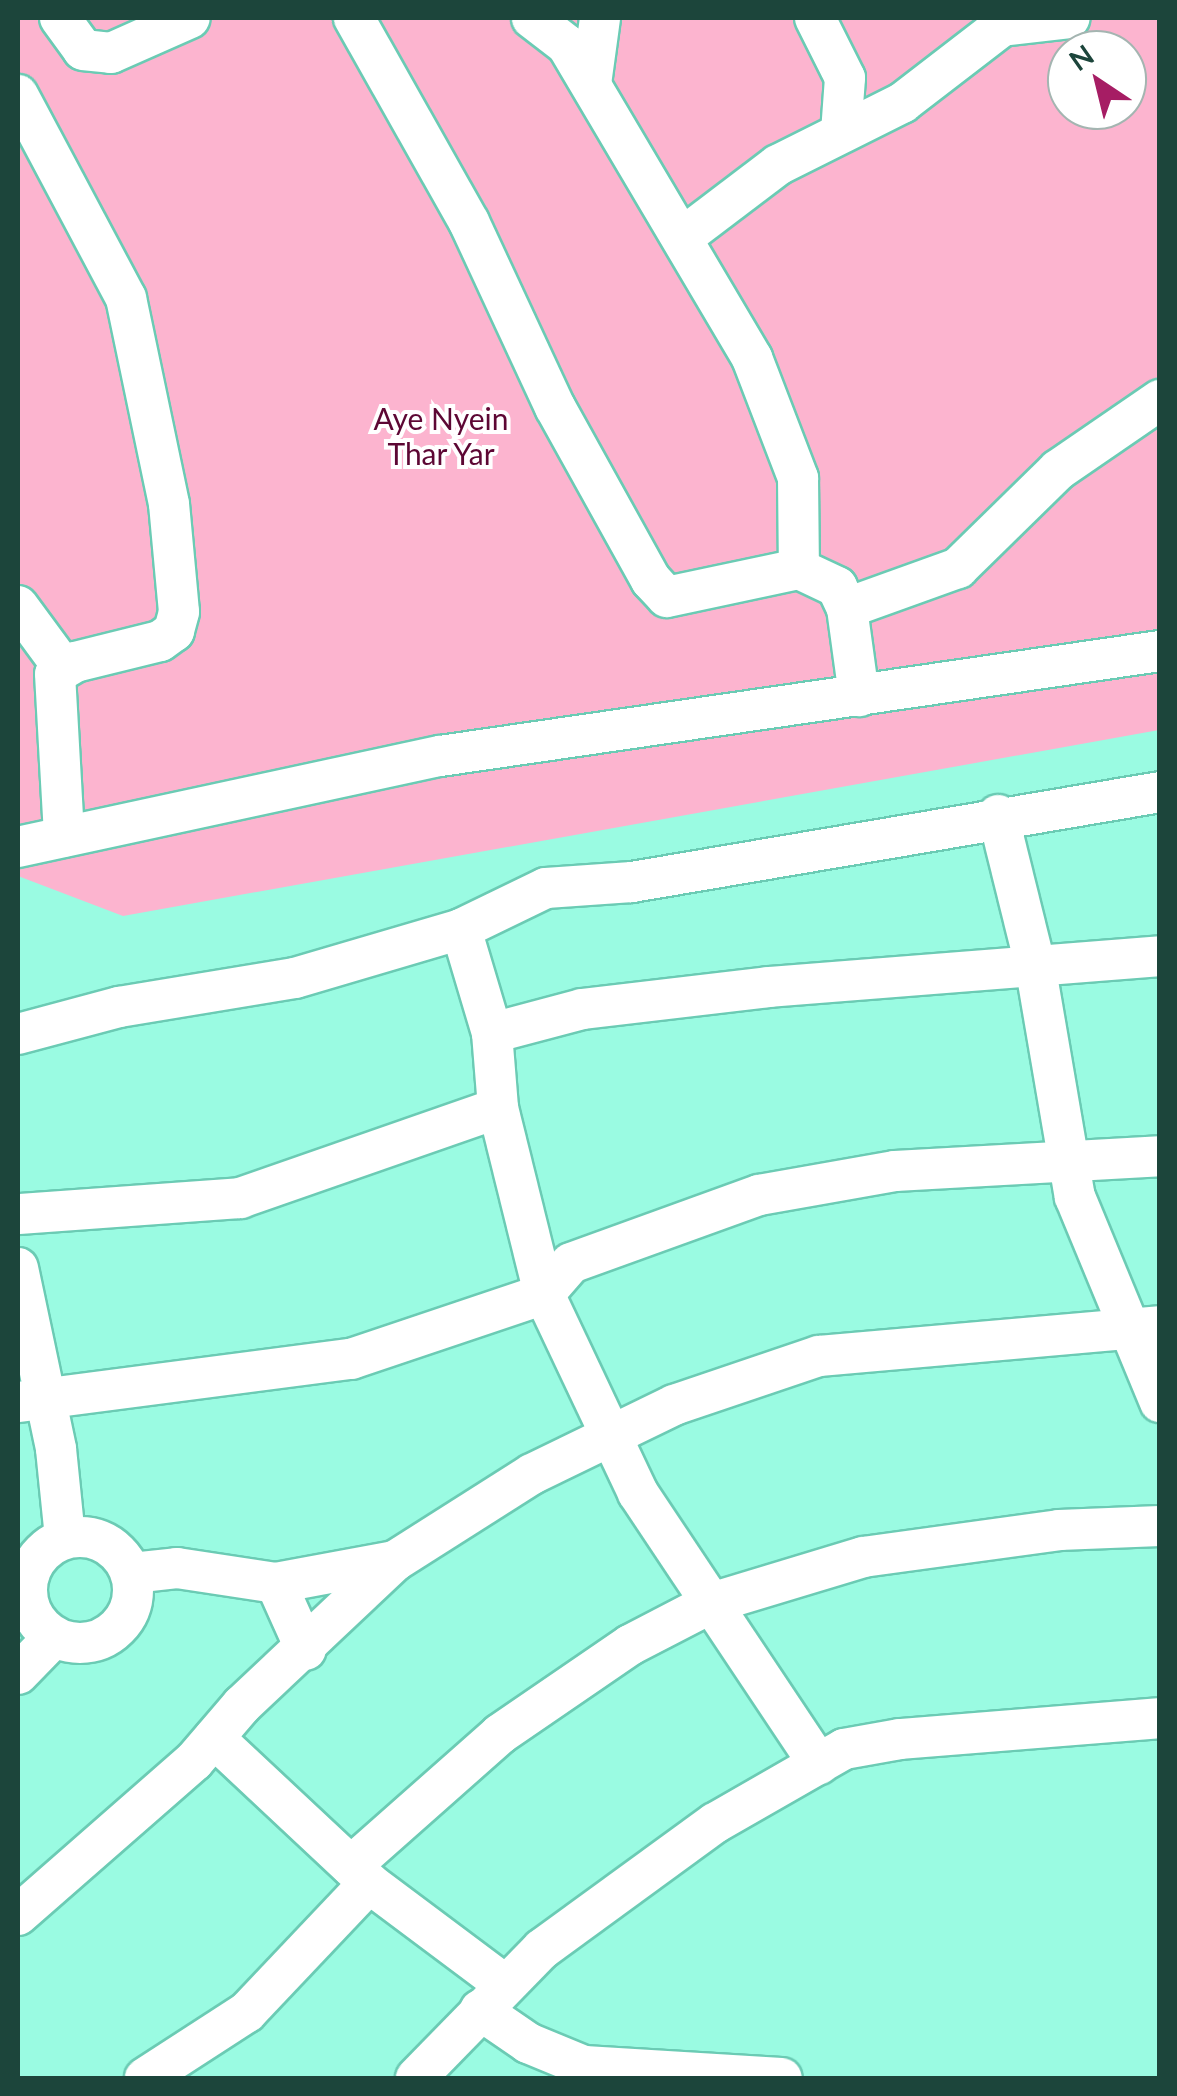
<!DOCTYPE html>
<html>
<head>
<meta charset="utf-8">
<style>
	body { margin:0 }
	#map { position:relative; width:1177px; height:2096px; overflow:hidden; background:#9afbe2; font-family:Lato,sans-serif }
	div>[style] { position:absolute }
	.green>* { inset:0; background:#fcb4cf }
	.roads { filter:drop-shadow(2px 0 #6bcbb4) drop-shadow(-2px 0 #6bcbb4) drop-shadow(0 2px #6bcbb4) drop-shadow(0 -2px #6bcbb4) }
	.minor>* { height:40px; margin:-20px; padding:0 20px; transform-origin:20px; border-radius:20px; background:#fff }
	.minor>.ring { margin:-20px; padding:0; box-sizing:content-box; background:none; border:40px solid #fff; border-radius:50% }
	span { translate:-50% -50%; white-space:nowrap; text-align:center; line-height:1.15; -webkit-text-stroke:8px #fff; paint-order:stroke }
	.park-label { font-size:30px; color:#5d0734 }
	.frame { position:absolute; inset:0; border:20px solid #1c453b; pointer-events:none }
	.north { position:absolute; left:1047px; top:30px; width:100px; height:100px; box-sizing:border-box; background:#fff; border:2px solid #a4b5b1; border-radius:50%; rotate:325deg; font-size:28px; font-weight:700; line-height:40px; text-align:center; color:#1c453b }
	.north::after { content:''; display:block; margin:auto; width:35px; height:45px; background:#a61d64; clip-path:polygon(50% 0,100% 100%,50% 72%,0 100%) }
</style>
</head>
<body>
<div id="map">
	<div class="green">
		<div style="clip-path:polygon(evenodd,18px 18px,1159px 18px,1159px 730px,123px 916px,18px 876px,18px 18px,1067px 50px,1127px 50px,1127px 110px,1067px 110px,1067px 50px)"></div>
	</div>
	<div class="roads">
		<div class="minor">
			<div style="left:60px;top:18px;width:39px;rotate:54deg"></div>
			<div style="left:83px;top:50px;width:28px;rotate:6deg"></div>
			<div style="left:111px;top:53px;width:86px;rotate:-23.9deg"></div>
			<div style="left:354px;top:18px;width:234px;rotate:60.6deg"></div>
			<div style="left:469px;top:222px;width:204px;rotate:65.1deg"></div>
			<div style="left:555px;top:407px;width:198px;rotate:61deg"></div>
			<div style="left:651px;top:580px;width:23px;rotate:47deg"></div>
			<div style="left:667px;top:597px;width:135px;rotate:-12deg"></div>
			<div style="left:532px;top:18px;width:44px;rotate:37.6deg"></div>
			<div style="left:567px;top:45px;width:364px;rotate:59.4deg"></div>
			<div style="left:752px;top:358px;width:129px;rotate:69deg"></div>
			<div style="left:798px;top:478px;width:91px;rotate:89.4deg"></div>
			<div style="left:799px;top:569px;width:42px;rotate:25.3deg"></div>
			<div style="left:837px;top:587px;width:23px;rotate:65deg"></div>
			<div style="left:847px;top:608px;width:89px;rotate:82.2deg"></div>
			<div style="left:815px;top:18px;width:67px;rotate:63.4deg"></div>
			<div style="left:845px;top:78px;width:55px;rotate:94.2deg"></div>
			<div style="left:591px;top:84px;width:67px;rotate:-82.2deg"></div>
			<div style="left:18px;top:95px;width:230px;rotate:62deg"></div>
			<div style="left:126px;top:298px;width:210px;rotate:78.2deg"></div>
			<div style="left:169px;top:504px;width:108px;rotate:84.7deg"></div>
			<div style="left:179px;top:612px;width:20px;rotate:105deg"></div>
			<div style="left:174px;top:631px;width:17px;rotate:144deg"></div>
			<div style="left:160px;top:641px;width:88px;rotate:166.1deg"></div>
			<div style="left:75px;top:662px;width:23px;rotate:149deg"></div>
			<div style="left:55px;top:674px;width:163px;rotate:86.8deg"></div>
			<div style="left:683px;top:237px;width:119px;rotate:-37.2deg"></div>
			<div style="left:778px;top:165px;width:139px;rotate:-26.6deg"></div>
			<div style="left:902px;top:103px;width:126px;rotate:-37.6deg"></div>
			<div style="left:1002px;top:26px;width:68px;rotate:-6.7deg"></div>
			<div style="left:18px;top:606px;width:74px;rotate:53.7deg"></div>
			<div style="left:847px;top:608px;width:118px;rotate:-19.8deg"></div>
			<div style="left:958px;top:568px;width:140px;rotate:-44.4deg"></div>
			<div style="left:1058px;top:470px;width:124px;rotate:-34.5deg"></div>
			<div style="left:998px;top:815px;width:154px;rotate:76.1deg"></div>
			<div style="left:1035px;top:964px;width:236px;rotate:80.3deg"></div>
			<div style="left:1075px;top:1197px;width:222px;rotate:67.5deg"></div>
			<div style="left:18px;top:847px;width:432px;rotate:-12.2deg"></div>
			<div style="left:440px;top:756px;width:728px;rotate:-8.3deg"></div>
			<div style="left:461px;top:929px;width:109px;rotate:73.4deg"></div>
			<div style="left:492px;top:1033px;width:75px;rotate:85.4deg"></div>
			<div style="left:498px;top:1108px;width:192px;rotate:76.1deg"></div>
			<div style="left:544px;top:1294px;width:220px;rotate:64.7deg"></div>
			<div style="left:638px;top:1493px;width:326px;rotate:56.3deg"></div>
			<div style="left:492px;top:1033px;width:93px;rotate:-14.9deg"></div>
			<div style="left:582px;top:1009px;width:187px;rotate:-6.7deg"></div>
			<div style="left:768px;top:987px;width:393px;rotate:-4.5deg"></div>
			<div style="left:18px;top:1034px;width:105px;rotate:-15deg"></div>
			<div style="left:119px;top:1007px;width:178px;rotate:-9.4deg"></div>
			<div style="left:295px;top:978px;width:173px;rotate:-16.4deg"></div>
			<div style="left:461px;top:929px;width:94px;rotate:-25.8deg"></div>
			<div style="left:546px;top:888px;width:86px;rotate:-4deg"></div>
			<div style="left:632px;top:882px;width:536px;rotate:-9.67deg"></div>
			<div style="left:18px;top:1214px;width:223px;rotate:-4.1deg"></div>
			<div style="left:240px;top:1198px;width:273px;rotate:-19.2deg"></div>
			<div style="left:18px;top:1268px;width:185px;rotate:78.1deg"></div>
			<div style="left:56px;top:1449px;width:89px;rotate:84.2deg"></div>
			<div style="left:18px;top:1402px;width:336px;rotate:-7.4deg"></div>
			<div style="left:351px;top:1359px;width:204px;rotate:-18.6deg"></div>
			<div style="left:544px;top:1294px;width:41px;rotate:-48.9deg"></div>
			<div style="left:571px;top:1263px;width:200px;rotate:-19.9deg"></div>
			<div style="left:759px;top:1195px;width:138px;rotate:-10deg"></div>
			<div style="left:895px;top:1171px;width:265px;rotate:-3.2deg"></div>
			<div class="ring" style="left:27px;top:1537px;width:66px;height:66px"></div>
			<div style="left:132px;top:1573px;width:45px;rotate:-6.3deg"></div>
			<div style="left:177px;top:1568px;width:100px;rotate:8.6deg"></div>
			<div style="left:276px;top:1583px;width:73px;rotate:65.9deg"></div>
			<div style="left:276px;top:1583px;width:121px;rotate:-10.5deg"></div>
			<div style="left:18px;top:1674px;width:52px;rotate:-45.8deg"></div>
			<div style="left:214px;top:1738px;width:212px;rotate:43.1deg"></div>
			<div style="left:369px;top:1883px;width:169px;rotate:36.8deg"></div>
			<div style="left:351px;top:1866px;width:199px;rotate:-41.5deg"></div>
			<div style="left:500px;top:1734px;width:158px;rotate:-34.4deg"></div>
			<div style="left:630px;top:1645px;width:91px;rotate:-27.4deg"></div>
			<div style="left:711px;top:1603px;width:159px;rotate:-16.8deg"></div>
			<div style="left:863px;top:1557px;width:198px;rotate:-7.8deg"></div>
			<div style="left:1059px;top:1530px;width:101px;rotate:-2.3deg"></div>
			<div style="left:18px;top:1915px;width:234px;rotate:-41.2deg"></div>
			<div style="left:194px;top:1761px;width:74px;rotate:-49.4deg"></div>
			<div style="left:242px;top:1705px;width:210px;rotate:-43.3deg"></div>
			<div style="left:395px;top:1561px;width:162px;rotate:-32.4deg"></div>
			<div style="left:532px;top:1474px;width:158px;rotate:-25.9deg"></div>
			<div style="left:674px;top:1405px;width:153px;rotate:-18.7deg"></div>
			<div style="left:819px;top:1356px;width:342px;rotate:-5deg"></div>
			<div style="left:480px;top:2010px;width:58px;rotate:34.5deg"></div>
			<div style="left:528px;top:2043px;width:61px;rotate:22.3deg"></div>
			<div style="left:584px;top:2066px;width:198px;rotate:3.5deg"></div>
			<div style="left:145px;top:2078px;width:121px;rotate:-32.9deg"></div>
			<div style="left:247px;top:2012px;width:178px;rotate:-46.6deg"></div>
			<div style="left:416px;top:2078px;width:180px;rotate:-45.7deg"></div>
			<div style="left:542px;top:1949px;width:214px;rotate:-36.1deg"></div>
			<div style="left:715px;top:1823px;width:149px;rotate:-29.8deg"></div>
			<div style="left:844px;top:1749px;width:57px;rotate:-10.1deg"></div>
			<div style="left:900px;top:1739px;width:261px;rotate:-4.6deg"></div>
		</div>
	</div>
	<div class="park-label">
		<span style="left:441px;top:435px">Aye Nyein<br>Thar Yar</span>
	</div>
	<div class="frame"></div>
	<div class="north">N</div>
</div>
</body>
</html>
